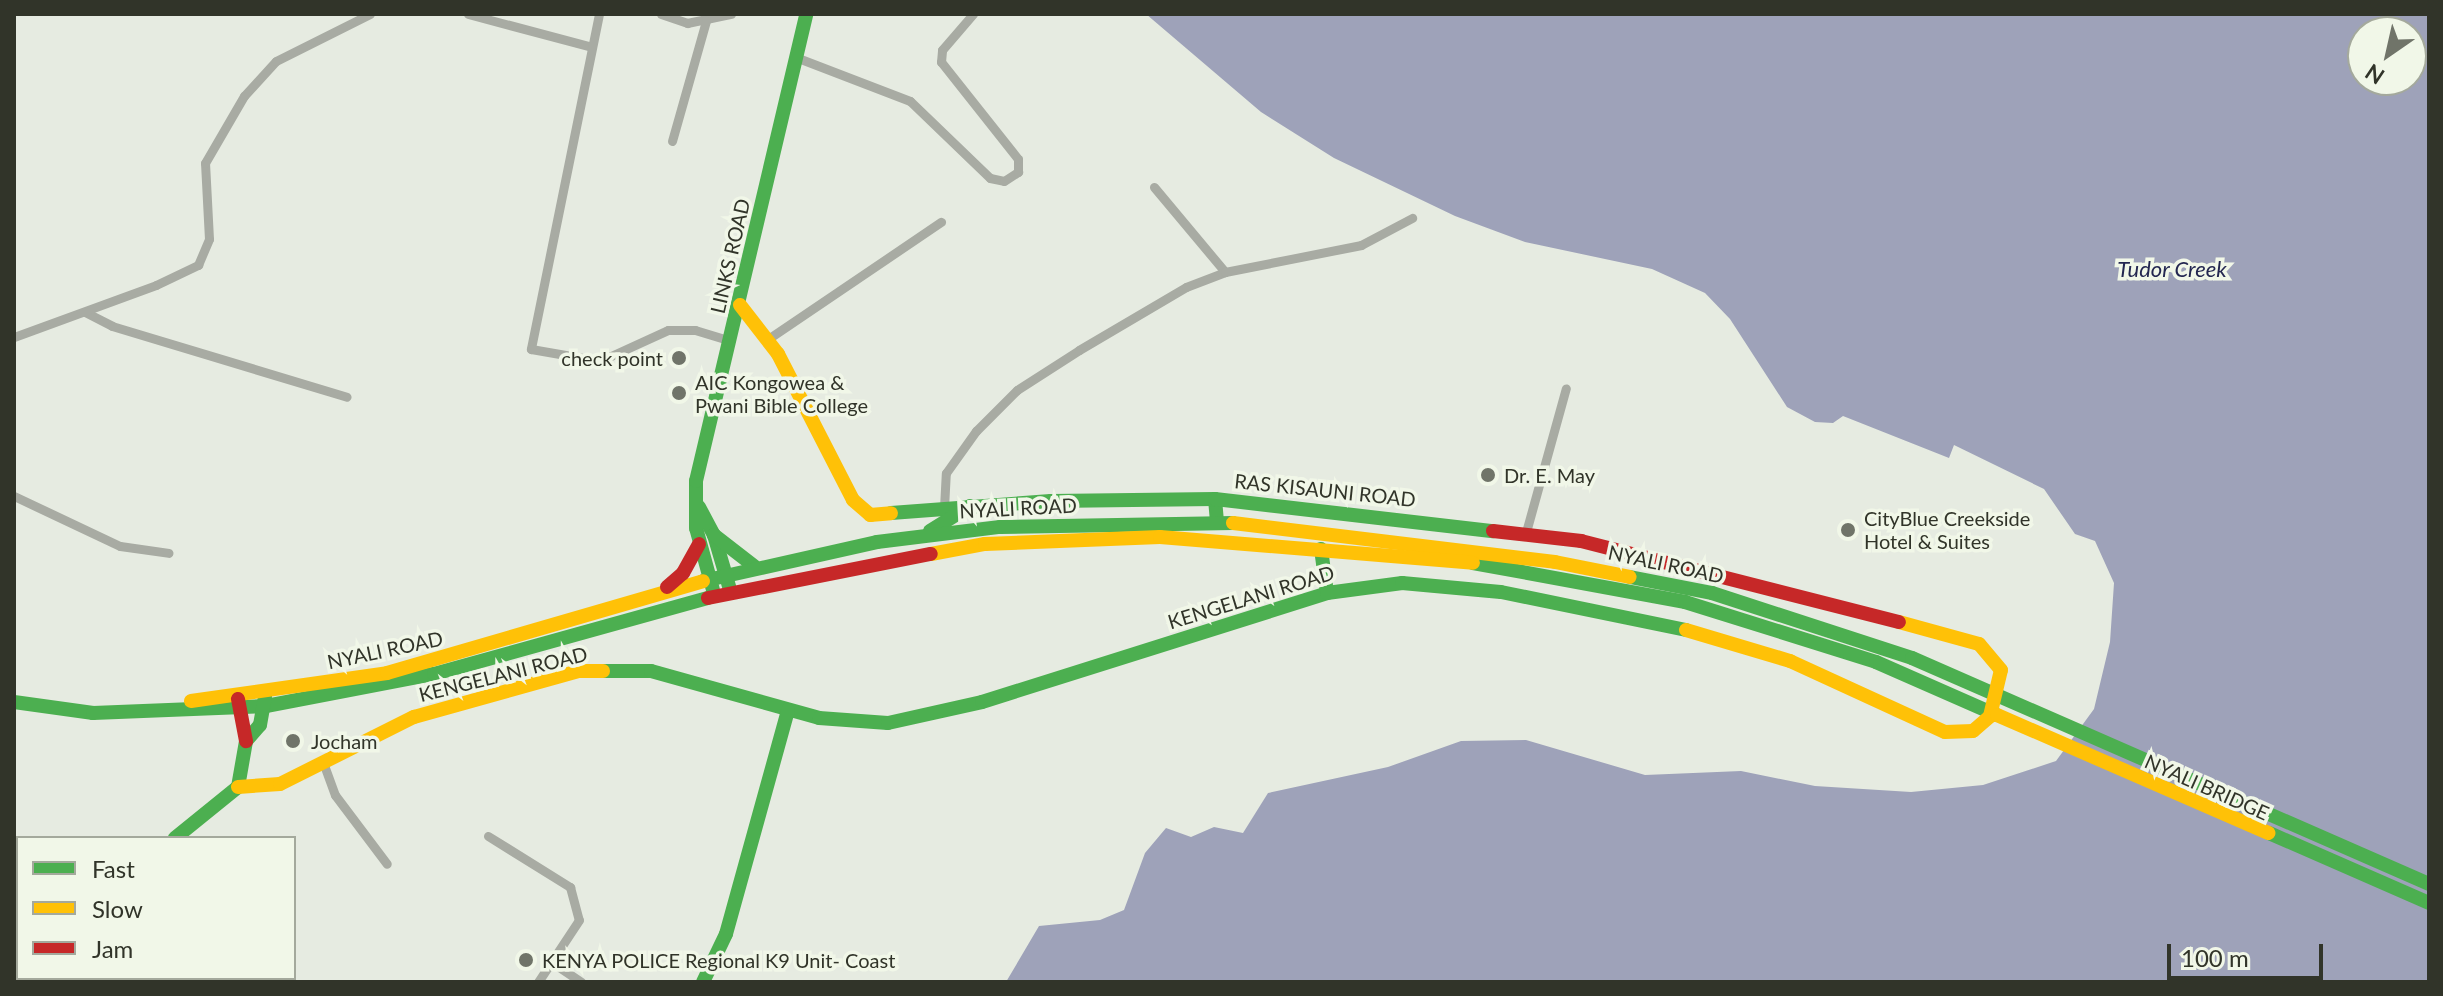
<!DOCTYPE html>
<html>
<head>
<meta charset="utf-8">
<style>
	body { margin:0 }
	#map { position:relative; width:2443px; height:996px; overflow:hidden; background:#e6ebe1; font-family:Lato,sans-serif }
	div>[style] { position:absolute }
	.water>* { inset:0; background:#9ea2b9 }
	.street>* { height:9px; margin:-4.5px; padding:0 4.5px; transform-origin:4.5px; border-radius:4.5px; background:#a8aba3 }
	.fast>* { height:14px; margin:-7px; padding:0 7px; transform-origin:7px; border-radius:7px; background:#4caf50 }
	.slow>* { height:14px; margin:-7px; padding:0 7px; transform-origin:7px; border-radius:7px; background:#ffc107 }
	.jam>* { height:14px; margin:-7px; padding:0 7px; transform-origin:7px; border-radius:7px; background:#c62828 }
	.dots>* { width:22px; height:22px; translate:-50% -50%; box-sizing:border-box; border:4px solid #f1f7e8; border-radius:50% }
	span { translate:-50% -50%; white-space:nowrap; text-align:center; line-height:1.15; -webkit-text-stroke:7px #f1f7e8; paint-order:stroke }
	.street-label { font-size:20px; color:#313429 }
	.poi-label { font-size:20px; color:#313429 }
	.right { translate:-100% -50%; text-align:right }
	.left { translate:0 -50%; text-align:left }
	.water-label { font-size:22px; color:#232650; font-style:italic }
	.frame { position:absolute; inset:0; border:16px solid #313429; pointer-events:none }
	.legend { position:absolute; left:16px; top:836px; width:280px; height:144px; box-sizing:border-box; background:#f1f7e8; border:2px solid #a4a99c; margin:0; padding:10px 14px; list-style:none; font-size:24px; color:#313429 }
	.legend li { display:flex; align-items:center; gap:16px; height:40px }
	.legend b { width:40px; border:2px solid #a4a99c }
	.north { position:absolute; left:2347px; top:16px; width:80px; height:80px; box-sizing:border-box; background:#f1f7e8; border:2px solid #a4a99c; border-radius:50%; rotate:214deg; font-size:22px; font-weight:700; line-height:32px; text-align:center; color:#313429 }
	.north::after { content:''; display:block; margin:auto; width:28px; height:36px; background:#707469; clip-path:polygon(50% 0,100% 100%,50% 72%,0 100%) }
	.scale { position:absolute; left:2167px; top:944px; width:156px; height:36px; box-sizing:border-box; border:4px solid #313429; border-top:0; padding-left:10px; font-size:24px; line-height:28px; white-space:nowrap; color:#313429; -webkit-text-stroke:6px #f1f7e8; paint-order:stroke }
</style>
</head>
<body>
<div id="map">
	<div class="water">
		<div style="clip-path:polygon(evenodd,1146px 14px,2429px 14px,2429px 982px,1006px 982px,1039px 926px,1100px 920px,1124px 910px,1145px 853px,1166px 828px,1191px 837px,1214px 827px,1243px 833px,1268px 793px,1388px 767px,1461px 741px,1526px 740px,1645px 775px,1741px 771px,1815px 786px,1911px 792px,1983px 785px,2056px 761px,2094px 709px,2110px 642px,2114px 583px,2095px 541px,2075px 534px,2044px 489px,1954px 445px,1949px 458px,1843px 416px,1833px 423px,1815px 422px,1787px 407px,1730px 319px,1705px 293px,1652px 269px,1525px 242px,1455px 216px,1334px 158px,1261px 112px,1146px 14px,2363px 32px,2411px 32px,2411px 80px,2363px 80px,2363px 32px)"></div>
	</div>
	<div class="street">
		<div style="left:468px;top:14px;width:128px;rotate:14.9deg"></div>
		<div style="left:599px;top:14px;width:342px;rotate:101.5deg"></div>
		<div style="left:531px;top:349px;width:70px;rotate:9.9deg"></div>
		<div style="left:600px;top:361px;width:75px;rotate:-24.5deg"></div>
		<div style="left:668px;top:330px;width:27px"></div>
		<div style="left:695px;top:330px;width:37px;rotate:17deg"></div>
		<div style="left:661px;top:14px;width:28px;rotate:19deg"></div>
		<div style="left:687px;top:23px;width:45px;rotate:-11.6deg"></div>
		<div style="left:798px;top:58px;width:120px;rotate:21deg"></div>
		<div style="left:910px;top:101px;width:111px;rotate:43.9deg"></div>
		<div style="left:990px;top:178px;width:14px;rotate:12deg"></div>
		<div style="left:1004px;top:181px;width:17px;rotate:-33deg"></div>
		<div style="left:1018px;top:172px;width:13px;rotate:-90deg"></div>
		<div style="left:1018px;top:159px;width:124px;rotate:-128.4deg"></div>
		<div style="left:941px;top:62px;width:12px;rotate:-85deg"></div>
		<div style="left:942px;top:50px;width:48px;rotate:-49.3deg"></div>
		<div style="left:672px;top:141px;width:125px;rotate:-74.2deg"></div>
		<div style="left:1154px;top:187px;width:111px;rotate:50.1deg"></div>
		<div style="left:85px;top:312px;width:30px;rotate:27deg"></div>
		<div style="left:112px;top:326px;width:245px;rotate:16.8deg"></div>
		<div style="left:14px;top:337px;width:151px;rotate:-20.1deg"></div>
		<div style="left:156px;top:285px;width:47px;rotate:-25.5deg"></div>
		<div style="left:198px;top:265px;width:28px;rotate:-67deg"></div>
		<div style="left:209px;top:239px;width:76px;rotate:-93deg"></div>
		<div style="left:205px;top:163px;width:78px;rotate:-59.8deg"></div>
		<div style="left:244px;top:96px;width:47px;rotate:-47.6deg"></div>
		<div style="left:276px;top:61px;width:105px;rotate:-26.6deg"></div>
		<div style="left:768px;top:339px;width:209px;rotate:-34.1deg"></div>
		<div style="left:14px;top:496px;width:117px;rotate:25.3deg"></div>
		<div style="left:120px;top:546px;width:49px;rotate:8.1deg"></div>
		<div style="left:944px;top:508px;width:35px;rotate:-87deg"></div>
		<div style="left:946px;top:473px;width:52px;rotate:-54.5deg"></div>
		<div style="left:976px;top:431px;width:58px;rotate:-45deg"></div>
		<div style="left:1017px;top:390px;width:74px;rotate:-32.8deg"></div>
		<div style="left:1079px;top:350px;width:124px;rotate:-30.5deg"></div>
		<div style="left:1186px;top:287px;width:42px;rotate:-21deg"></div>
		<div style="left:1225px;top:272px;width:139px;rotate:-11.2deg"></div>
		<div style="left:1361px;top:245px;width:58px;rotate:-27.9deg"></div>
		<div style="left:1526px;top:532px;width:149px;rotate:-74.5deg"></div>
		<div style="left:324px;top:765px;width:32px;rotate:70deg"></div>
		<div style="left:335px;top:795px;width:86px;rotate:53deg"></div>
		<div style="left:488px;top:836px;width:97px;rotate:31.9deg"></div>
		<div style="left:570px;top:887px;width:34px;rotate:75deg"></div>
		<div style="left:579px;top:920px;width:74px;rotate:123.5deg"></div>
		<div style="left:553px;top:963px;width:34px;rotate:34deg"></div>
		<div style="left:14px;top:965px;width:4px;rotate:27deg"></div>
	</div>
	<div class="fast">
		<div style="left:1215px;top:499px;width:23px;rotate:85deg"></div>
		<div style="left:699px;top:507px;width:32px;rotate:62deg"></div>
		<div style="left:714px;top:535px;width:60px;rotate:73.7deg"></div>
		<div style="left:891px;top:513px;width:160px;rotate:-4.3deg"></div>
		<div style="left:1051px;top:501px;width:164px;rotate:-0.7deg"></div>
		<div style="left:1215px;top:499px;width:280px;rotate:6.6deg"></div>
		<div style="left:930px;top:531px;width:47px;rotate:-32deg"></div>
		<div style="left:714px;top:535px;width:51px;rotate:37.8deg"></div>
		<div style="left:1321px;top:549px;width:44px;rotate:82.2deg"></div>
		<div style="left:1473px;top:563px;width:216px;rotate:10.4deg"></div>
		<div style="left:1685px;top:602px;width:200px;rotate:17.4deg"></div>
		<div style="left:1876px;top:662px;width:132px;rotate:23.7deg"></div>
		<div style="left:1630px;top:577px;width:84px;rotate:11deg"></div>
		<div style="left:1712px;top:593px;width:210px;rotate:18deg"></div>
		<div style="left:1912px;top:658px;width:564px;rotate:23.61deg"></div>
		<div style="left:703px;top:581px;width:178px;rotate:-12.6deg"></div>
		<div style="left:877px;top:542px;width:124px;rotate:-7deg"></div>
		<div style="left:1000px;top:527px;width:233px;rotate:-1deg"></div>
		<div style="left:713px;top:590px;width:64px;rotate:-105.3deg"></div>
		<div style="left:696px;top:528px;width:47px;rotate:-90deg"></div>
		<div style="left:696px;top:481px;width:480px;rotate:-76.7deg"></div>
		<div style="left:603px;top:671px;width:48px"></div>
		<div style="left:651px;top:671px;width:174px;rotate:15.6deg"></div>
		<div style="left:819px;top:718px;width:69px;rotate:4.1deg"></div>
		<div style="left:888px;top:723px;width:96px;rotate:-12.6deg"></div>
		<div style="left:982px;top:702px;width:362px;rotate:-17.5deg"></div>
		<div style="left:1327px;top:593px;width:76px;rotate:-7.6deg"></div>
		<div style="left:1402px;top:583px;width:99px;rotate:5.2deg"></div>
		<div style="left:1501px;top:592px;width:189px;rotate:11.6deg"></div>
		<div style="left:14px;top:702px;width:80px;rotate:7.9deg"></div>
		<div style="left:93px;top:713px;width:173px;rotate:-2.3deg"></div>
		<div style="left:266px;top:706px;width:171px;rotate:-10.8deg"></div>
		<div style="left:434px;top:674px;width:284px;rotate:-15.5deg"></div>
		<div style="left:2269px;top:833px;width:175px;rotate:23.6deg"></div>
		<div style="left:175px;top:838px;width:81px;rotate:-39deg"></div>
		<div style="left:238px;top:787px;width:47px;rotate:-80.1deg"></div>
		<div style="left:246px;top:741px;width:21px;rotate:-49deg"></div>
		<div style="left:260px;top:725px;width:29px;rotate:-80deg"></div>
		<div style="left:703px;top:982px;width:53px;rotate:-64.4deg"></div>
		<div style="left:726px;top:934px;width:232px;rotate:-74.5deg"></div>
	</div>
	<div class="slow">
		<div style="left:740px;top:305px;width:62px;rotate:52.2deg"></div>
		<div style="left:778px;top:354px;width:164px;rotate:62.8deg"></div>
		<div style="left:853px;top:500px;width:23px;rotate:41deg"></div>
		<div style="left:870px;top:515px;width:21px;rotate:-5deg"></div>
		<div style="left:1233px;top:523px;width:324px;rotate:6.9deg"></div>
		<div style="left:1555px;top:562px;width:76px;rotate:11.3deg"></div>
		<div style="left:931px;top:554px;width:55px;rotate:-10.5deg"></div>
		<div style="left:985px;top:544px;width:175px;rotate:-2.3deg"></div>
		<div style="left:1160px;top:537px;width:314px;rotate:4.7deg"></div>
		<div style="left:1686px;top:630px;width:109px;rotate:16.6deg"></div>
		<div style="left:1790px;top:661px;width:170px;rotate:24.6deg"></div>
		<div style="left:1945px;top:732px;width:28px;rotate:-2deg"></div>
		<div style="left:1973px;top:731px;width:23px;rotate:-41deg"></div>
		<div style="left:1990px;top:716px;width:47px;rotate:-76.6deg"></div>
		<div style="left:2001px;top:670px;width:34px;rotate:-130deg"></div>
		<div style="left:1979px;top:644px;width:83px;rotate:-164.6deg"></div>
		<div style="left:191px;top:701px;width:198px;rotate:-8.1deg"></div>
		<div style="left:387px;top:673px;width:329px;rotate:-16.2deg"></div>
		<div style="left:1997px;top:715px;width:296px;rotate:23.5deg"></div>
		<div style="left:238px;top:787px;width:42px;rotate:-4.1deg"></div>
		<div style="left:280px;top:784px;width:150px;rotate:-26.6deg"></div>
		<div style="left:414px;top:717px;width:171px;rotate:-15.6deg"></div>
		<div style="left:579px;top:671px;width:24px"></div>
	</div>
	<div class="jam">
		<div style="left:1493px;top:531px;width:89px;rotate:6.5deg"></div>
		<div style="left:1581px;top:541px;width:328px;rotate:14.3deg"></div>
		<div style="left:667px;top:587px;width:21px;rotate:-41deg"></div>
		<div style="left:683px;top:573px;width:33px;rotate:-61deg"></div>
		<div style="left:708px;top:598px;width:227px;rotate:-11.2deg"></div>
		<div style="left:238px;top:699px;width:43px;rotate:79.2deg"></div>
		<div style="left:22px;top:982px;width:6px;rotate:-45deg"></div>
	</div>
	<div class="dots">
		<div style="left:679px;top:358px;background:#707469"></div>
		<div style="left:679px;top:393px;background:#707469"></div>
		<div style="left:1488px;top:475px;background:#707469"></div>
		<div style="left:1848px;top:530px;background:#707469"></div>
		<div style="left:293px;top:741px;background:#707469"></div>
		<div style="left:526px;top:960px;background:#707469"></div>
	</div>
	<div class="street-label">
		<span style="left:730px;top:256px;rotate:-77deg">LINKS ROAD</span>
		<span style="left:1325px;top:490px;rotate:6deg">RAS KISAUNI ROAD</span>
		<span style="left:1018px;top:508px;rotate:-3deg">NYALI ROAD</span>
		<span style="left:1666px;top:564px;rotate:12deg">NYALI ROAD</span>
		<span style="left:1251px;top:597px;rotate:-17deg">KENGELANI ROAD</span>
		<span style="left:385px;top:650px;rotate:-12deg">NYALI ROAD</span>
		<span style="left:503px;top:674px;rotate:-14deg">KENGELANI ROAD</span>
		<span style="left:2207px;top:787px;rotate:24deg">NYALI BRIDGE</span>
	</div>
	<div class="poi-label">
		<span class="right" style="left:663px;top:358px">check point</span>
		<span class="left" style="left:695px;top:394px">AIC Kongowea &amp;<br>Pwani Bible College</span>
		<span class="left" style="left:1504px;top:475px">Dr. E. May</span>
		<span class="left" style="left:1864px;top:530px">CityBlue Creekside<br>Hotel &amp; Suites</span>
		<span class="left" style="left:311px;top:741px">Jocham</span>
		<span class="left" style="left:542px;top:960px">KENYA POLICE Regional K9 Unit- Coast</span>
	</div>
	<div class="water-label">
		<span style="left:2172px;top:269px">Tudor Creek</span>
	</div>
	<div class="frame"></div>
	<ul class="legend">
	<li><b style="height:10px;background:#4caf50"></b>Fast</li>
	<li><b style="height:10px;background:#ffc107"></b>Slow</li>
	<li><b style="height:10px;background:#c62828"></b>Jam</li>
	</ul>
	<div class="north">N</div>
	<div class="scale">100 m</div>
</div>
</body>
</html>
